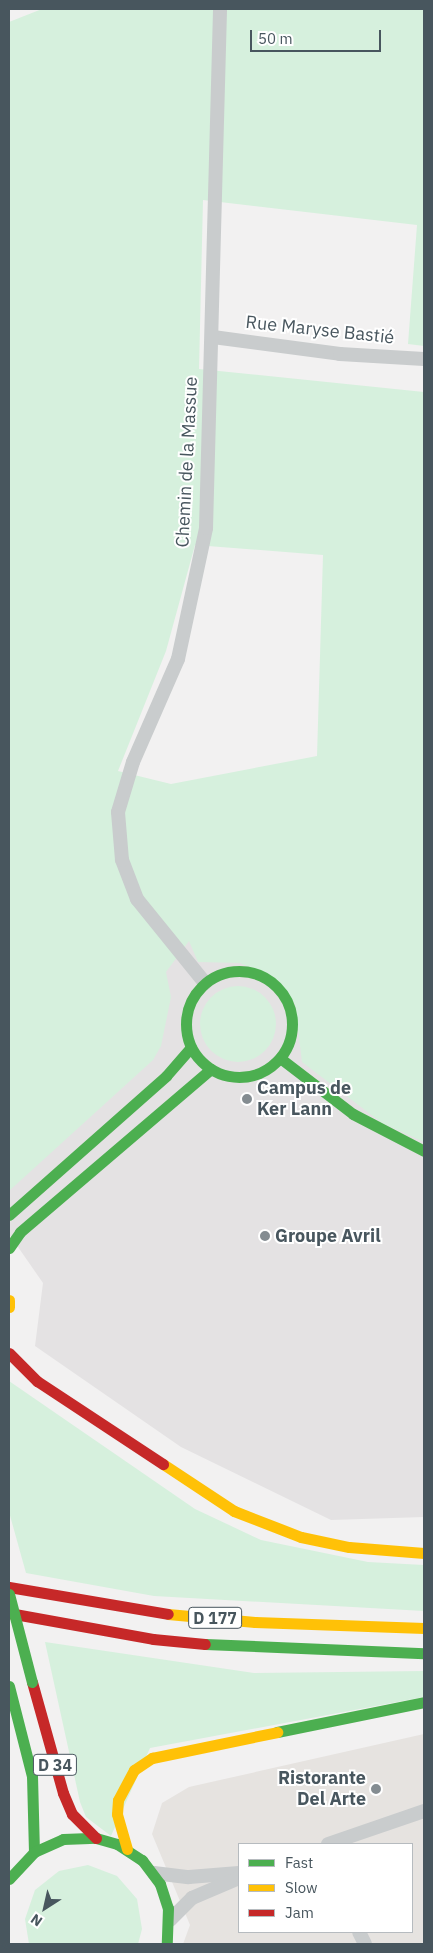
<!DOCTYPE html>
<html>
<head>
<meta charset="utf-8">
<style>
	body { margin:0 }
	#map { position:relative; width:433px; height:1953px; overflow:hidden; background:#f2f1f1; font-family:"IBM Plex Sans",sans-serif }
	div>[style] { position:absolute }
	.commercial>* { inset:0; background:#e6e3e0 }
	.education>* { inset:0; background:#e4e2e3 }
	.green>* { inset:0; background:#d6f0dd }
	.round { border-radius:50% }
	.street>* { height:14px; margin:-7px; padding:0 7px; transform-origin:7px; border-radius:7px; background:#c9cccd }
	.fast>* { height:11px; margin:-5.5px; padding:0 5.5px; transform-origin:5.5px; border-radius:5.5px; background:#4caf50 }
	.fast>.ring { margin:-5.5px; padding:0; box-sizing:content-box; background:none; border:11px solid #4caf50; border-radius:50% }
	.slow>* { height:11px; margin:-5.5px; padding:0 5.5px; transform-origin:5.5px; border-radius:5.5px; background:#ffc107 }
	.jam>* { height:11px; margin:-5.5px; padding:0 5.5px; transform-origin:5.5px; border-radius:5.5px; background:#c62828 }
	.fast-bridge>* { height:11px; margin:-5.5px; padding:0 5.5px; transform-origin:5.5px; border-radius:5.5px; background:#4caf50 }
	.dots>* { width:14px; height:14px; translate:-50% -50%; box-sizing:border-box; border:2px solid #fff; border-radius:50% }
	span { translate:-50% -50%; white-space:nowrap; text-align:center; line-height:1.15; -webkit-text-stroke:4px #fff; paint-order:stroke }
	.shield-label span { padding:1px 4px; background:#fff; border:1px solid; border-radius:4px; -webkit-text-stroke-width:0 }
	.shield-label { font-size:16px; color:#48565e; font-weight:700 }
	.street-label { font-size:18px; color:#48565e }
	.poi-label { font-size:18px; color:#48565e; font-weight:700 }
	.left { translate:0 -50%; text-align:left }
	.right { translate:-100% -50%; text-align:right }
	.frame { position:absolute; inset:0; border:10px solid #48565e; pointer-events:none }
	.legend { position:absolute; left:238px; top:1843px; width:175px; height:90px; box-sizing:border-box; background:#fff; border:1px solid #b6bbbf; margin:0; padding:6px 9px; list-style:none; font-size:15px; color:#48565e }
	.legend li { display:flex; align-items:center; gap:10px; height:25px }
	.legend b { width:25px; border:1px solid #b6bbbf }
	.north { position:absolute; left:20px; top:1883px; width:50px; height:50px; -webkit-text-stroke:4px #fff; paint-order:stroke; rotate:215deg; font-size:14px; font-weight:700; line-height:20px; text-align:center; color:#48565e }
	.north::after { content:''; display:block; margin:auto; width:18px; height:22px; background:#48565e; clip-path:polygon(50% 0,100% 100%,50% 72%,0 100%) }
	.scale { position:absolute; left:250px; top:30px; width:131px; height:22px; box-sizing:border-box; border:2px solid #48565e; border-top:0; padding-left:6px; font-size:15px; line-height:18px; white-space:nowrap; color:#48565e; -webkit-text-stroke:4px #fff; paint-order:stroke }
</style>
</head>
<body>
<div id="map">
	<div class="commercial">
		<div style="clip-path:polygon(evenodd,424px 1734px,424px 1944px,183px 1944px,190px 1925px,152px 1834px,162px 1803px,189px 1787px,424px 1734px,239px 1844px,412px 1844px,412px 1932px,239px 1932px,239px 1844px)"></div>
	</div>
	<div class="education">
		<div style="clip-path:polygon(424px 754px,424px 1517px,331px 1520px,181px 1447px,35px 1346px,43px 1283px,9px 1234px,9px 1155px,113px 937px)"></div>
	</div>
	<div class="green">
		<div style="clip-path:polygon(evenodd,42px 9px,424px 9px,424px 346px,408px 344px,417px 225px,203px 200px,199px 369px,424px 392px,424px 1142px,382px 1123px,302px 1062px,295px 1004px,271px 976px,240px 963px,198px 962px,189px 941px,166px 972px,171px 997px,161px 1046px,153px 1060px,9px 1191px,9px 22px,42px 9px,195px 545px,323px 555px,317px 756px,171px 784px,118px 771px,166px 651px,195px 545px)"></div>
		<div class="round" style="left:200px;top:986px;width:76px;height:76px"></div>
		<div style="clip-path:polygon(9px 1381px,195px 1509px,261px 1540px,368px 1562px,424px 1565px,424px 1611px,154px 1596px,26px 1573px,9px 1512px)"></div>
		<div style="clip-path:polygon(45px 1642px,254px 1673px,424px 1671px,424px 1697px,150px 1748px,111px 1836px,86px 1817px,80px 1802px)"></div>
		<div style="clip-path:polygon(88px 1865px,117px 1876px,137px 1899px,142px 1929px,138px 1944px,29px 1944px,25px 1919px,35px 1890px,59px 1871px)"></div>
	</div>
	<div class="street">
		<div style="left:213px;top:337px;width:128px;rotate:7.6deg"></div>
		<div style="left:340px;top:354px;width:84px;rotate:3.4deg"></div>
		<div style="left:205px;top:983px;width:108px;rotate:-129deg"></div>
		<div style="left:137px;top:899px;width:42px;rotate:-111deg"></div>
		<div style="left:122px;top:860px;width:48px;rotate:-94.8deg"></div>
		<div style="left:118px;top:812px;width:52px;rotate:-73.3deg"></div>
		<div style="left:133px;top:762px;width:112px;rotate:-66.4deg"></div>
		<div style="left:178px;top:659px;width:134px;rotate:-77.9deg"></div>
		<div style="left:206px;top:528px;width:519px;rotate:-88.45deg"></div>
		<div style="left:328px;top:1844px;width:102px;rotate:-19deg"></div>
		<div style="left:154px;top:1873px;width:35px;rotate:7deg"></div>
		<div style="left:189px;top:1877px;width:50px;rotate:-4.6deg"></div>
		<div style="left:170px;top:1920px;width:31px;rotate:-45deg"></div>
		<div style="left:192px;top:1898px;width:51px;rotate:-23.1deg"></div>
		<div style="left:359px;top:1932px;width:13px;rotate:63deg"></div>
	</div>
	<div class="fast">
		<div class="ring" style="left:186px;top:971px;width:95px;height:95px"></div>
		<div style="left:280px;top:1058px;width:92px;rotate:37.5deg"></div>
		<div style="left:353px;top:1114px;width:80px;rotate:27.5deg"></div>
		<div style="left:9px;top:1215px;width:210px;rotate:-41.5deg"></div>
		<div style="left:166px;top:1076px;width:38px;rotate:-49deg"></div>
		<div style="left:9px;top:1248px;width:19px;rotate:-55deg"></div>
		<div style="left:20px;top:1232px;width:251px;rotate:-40.5deg"></div>
		<div style="left:205px;top:1644px;width:219px;rotate:2.4deg"></div>
		<div style="left:9px;top:1686px;width:93px;rotate:75.7deg"></div>
		<div style="left:32px;top:1776px;width:76px;rotate:88.5deg"></div>
		<div style="left:277px;top:1732px;width:150px;rotate:-11.5deg"></div>
		<div style="left:9px;top:1879px;width:37px;rotate:-47deg"></div>
		<div style="left:34px;top:1852px;width:32px;rotate:-24deg"></div>
		<div style="left:63px;top:1839px;width:33px;rotate:-2deg"></div>
		<div style="left:96px;top:1838px;width:22px;rotate:16deg"></div>
		<div style="left:117px;top:1844px;width:30px;rotate:33deg"></div>
		<div style="left:142px;top:1860px;width:30px;rotate:53deg"></div>
		<div style="left:160px;top:1884px;width:25px;rotate:72deg"></div>
		<div style="left:168px;top:1908px;width:36px;rotate:92deg"></div>
	</div>
	<div class="slow">
		<div style="left:9px;top:1300px;width:7px;rotate:90deg"></div>
		<div style="left:163px;top:1464px;width:85px;rotate:33.5deg"></div>
		<div style="left:234px;top:1511px;width:72px;rotate:21.2deg"></div>
		<div style="left:301px;top:1537px;width:49px;rotate:11.8deg"></div>
		<div style="left:349px;top:1547px;width:75px;rotate:4.6deg"></div>
		<div style="left:168px;top:1614px;width:87px;rotate:5.3deg"></div>
		<div style="left:255px;top:1622px;width:169px;rotate:2deg"></div>
		<div style="left:127px;top:1849px;width:36px;rotate:-106deg"></div>
		<div style="left:117px;top:1814px;width:14px;rotate:-86deg"></div>
		<div style="left:118px;top:1800px;width:34px;rotate:-62deg"></div>
		<div style="left:134px;top:1770px;width:22px;rotate:-34deg"></div>
		<div style="left:152px;top:1758px;width:128px;rotate:-11.7deg"></div>
	</div>
	<div class="jam">
		<div style="left:9px;top:1353px;width:40px;rotate:45deg"></div>
		<div style="left:37px;top:1381px;width:151px;rotate:33.4deg"></div>
		<div style="left:9px;top:1587px;width:161px;rotate:9.6deg"></div>
		<div style="left:9px;top:1613px;width:146px;rotate:10.2deg"></div>
		<div style="left:153px;top:1639px;width:52px;rotate:5.5deg"></div>
		<div style="left:32px;top:1682px;width:115px;rotate:74.4deg"></div>
		<div style="left:63px;top:1793px;width:23px;rotate:67deg"></div>
		<div style="left:72px;top:1814px;width:34px;rotate:45deg"></div>
	</div>
	<div class="fast-bridge">
		<div style="left:9px;top:1594px;width:91px;rotate:75.4deg"></div>
	</div>
	<div class="dots">
		<div style="left:247px;top:1099px;background:#848c91"></div>
		<div style="left:265px;top:1236px;background:#848c91"></div>
		<div style="left:376px;top:1789px;background:#848c91"></div>
	</div>
	<div class="shield-label">
		<span style="left:215px;top:1618px">D 177</span>
		<span style="left:55px;top:1765px">D 34</span>
	</div>
	<div class="street-label">
		<span style="left:320px;top:330px;rotate:6deg">Rue Maryse Bastié</span>
		<span style="left:187px;top:462px;rotate:-87deg">Chemin de la Massue</span>
	</div>
	<div class="poi-label">
		<span class="left" style="left:257px;top:1099px">Campus de<br>Ker Lann</span>
		<span class="left" style="left:275px;top:1236px">Groupe Avril</span>
		<span class="right" style="left:366px;top:1789px">Ristorante<br>Del Arte</span>
	</div>
	<div class="frame"></div>
	<ul class="legend">
	<li><b style="height:6px;background:#4caf50"></b>Fast</li>
	<li><b style="height:6px;background:#ffc107"></b>Slow</li>
	<li><b style="height:6px;background:#c62828"></b>Jam</li>
	</ul>
	<div class="north">N</div>
	<div class="scale">50 m</div>
</div>
</body>
</html>
